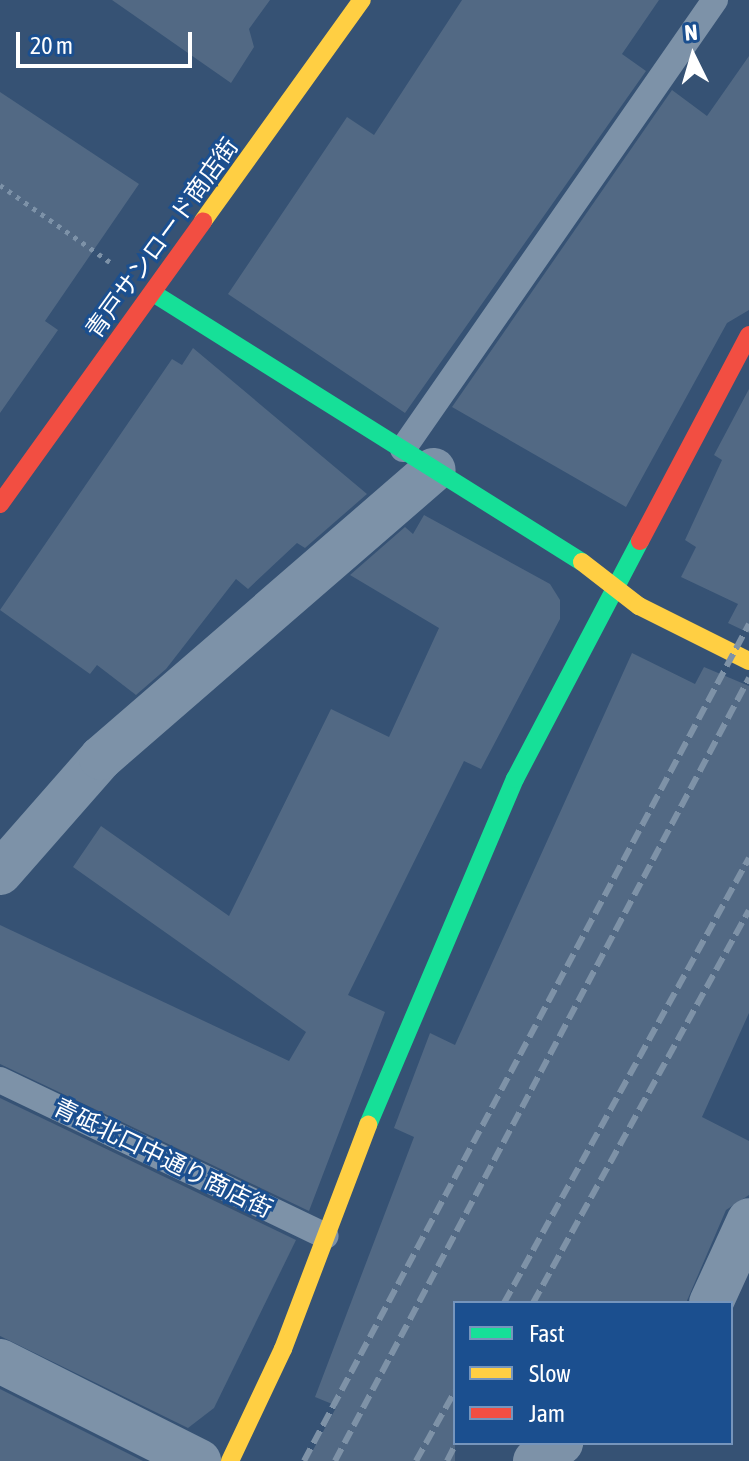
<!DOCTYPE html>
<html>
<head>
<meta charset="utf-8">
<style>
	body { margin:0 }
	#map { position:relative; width:749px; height:1461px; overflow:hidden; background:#365274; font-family:"Asap Condensed","Noto Sans JP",sans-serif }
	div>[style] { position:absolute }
	.building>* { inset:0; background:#526984 }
	.path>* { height:5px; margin-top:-2.5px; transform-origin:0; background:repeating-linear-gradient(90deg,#7d92a8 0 4px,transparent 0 10px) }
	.lane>* { height:26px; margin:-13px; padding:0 13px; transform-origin:13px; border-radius:13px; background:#7d92a8 }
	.street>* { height:44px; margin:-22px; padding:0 22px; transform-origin:22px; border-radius:22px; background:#7d92a8 }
	.fast>* { height:18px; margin:-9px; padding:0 9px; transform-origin:9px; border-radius:9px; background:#16e098 }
	.slow>* { height:18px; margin:-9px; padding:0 9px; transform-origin:9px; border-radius:9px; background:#ffcf43 }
	.jam>* { height:18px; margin:-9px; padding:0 9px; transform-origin:9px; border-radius:9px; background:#f24e42 }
	.rail>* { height:6px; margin-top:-3px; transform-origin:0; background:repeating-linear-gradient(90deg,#7e92a7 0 14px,transparent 0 20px) }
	span { translate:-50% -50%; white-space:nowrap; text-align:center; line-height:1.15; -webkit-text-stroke:6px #1b4f8f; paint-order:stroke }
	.street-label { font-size:24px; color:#fff }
	.legend { position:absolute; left:453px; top:1301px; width:280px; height:144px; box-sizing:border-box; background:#1b4f8f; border:2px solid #7695bc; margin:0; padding:10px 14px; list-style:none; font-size:24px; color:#fff }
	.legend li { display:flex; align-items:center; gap:16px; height:40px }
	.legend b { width:40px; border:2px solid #7695bc }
	.north { position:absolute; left:653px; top:16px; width:80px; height:80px; -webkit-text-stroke:6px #1b4f8f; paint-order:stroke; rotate:355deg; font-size:22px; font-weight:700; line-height:32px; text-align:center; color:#fff }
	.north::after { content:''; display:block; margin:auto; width:28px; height:36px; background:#fff; clip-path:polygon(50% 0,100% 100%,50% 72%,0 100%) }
	.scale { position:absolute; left:16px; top:32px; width:176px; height:36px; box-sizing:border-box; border:4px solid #fff; border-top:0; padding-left:10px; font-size:24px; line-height:28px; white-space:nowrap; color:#fff; -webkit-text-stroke:6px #1b4f8f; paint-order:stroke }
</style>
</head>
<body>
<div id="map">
	<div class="building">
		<div style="clip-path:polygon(112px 0,270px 0,249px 29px,254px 47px,231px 83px)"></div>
		<div style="clip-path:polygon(462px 0,659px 0,622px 54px,646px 71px,405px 413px,228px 294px,347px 117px,374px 135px)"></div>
		<div style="clip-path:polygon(749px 56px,749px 310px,727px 323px,626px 507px,452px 407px,672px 90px,707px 116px)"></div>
		<div style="clip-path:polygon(0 92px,139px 184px,45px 321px,58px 330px,0 413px)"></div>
		<div style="clip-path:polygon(193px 348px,367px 494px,305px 548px,297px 543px,248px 589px,236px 579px,166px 669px,136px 695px,97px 665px,90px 674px,0 610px,172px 359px,182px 365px)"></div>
		<div style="clip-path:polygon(749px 389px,749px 633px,728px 623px,738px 604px,681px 577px,696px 547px,685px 540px,722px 460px,714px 455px)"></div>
		<div style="clip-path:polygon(424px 515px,550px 584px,560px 600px,560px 619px,481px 769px,464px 761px,348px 995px,385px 1012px,309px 1211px,0 1064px,0 925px,289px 1061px,306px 1032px,73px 867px,101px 826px,229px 916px,331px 709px,389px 737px,439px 628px,350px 575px,405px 527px,413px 534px)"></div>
		<div style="clip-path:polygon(632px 653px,695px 684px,704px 667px,749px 686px,749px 1013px,702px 1117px,749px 1141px,749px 1195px,726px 1210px,686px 1303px,455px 1303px,455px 1461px,307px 1461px,337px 1406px,315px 1397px,414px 1137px,394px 1128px,430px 1033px,455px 1045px)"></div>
		<div style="clip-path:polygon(0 1098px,296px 1240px,214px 1408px,188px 1428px,0 1336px)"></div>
		<div style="clip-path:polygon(0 1389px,143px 1461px,0 1461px)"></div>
	</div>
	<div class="path">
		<div style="left:0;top:185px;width:134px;rotate:35deg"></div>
	</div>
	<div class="lane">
		<div style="left:403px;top:449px;width:547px;rotate:-55.21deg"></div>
		<div style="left:0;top:1080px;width:361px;rotate:25.6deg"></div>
	</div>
	<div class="street">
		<div style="left:0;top:873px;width:153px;rotate:-48.7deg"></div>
		<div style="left:101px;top:758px;width:440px;rotate:-40.9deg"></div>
		<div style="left:711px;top:1303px;width:91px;rotate:-65.4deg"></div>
		<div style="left:0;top:1361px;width:223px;rotate:26.7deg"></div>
		<div style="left:535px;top:1461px;width:32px;rotate:-35deg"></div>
	</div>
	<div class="fast">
		<div style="left:153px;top:293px;width:506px;rotate:32.09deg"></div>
		<div style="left:368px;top:1125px;width:376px;rotate:-67deg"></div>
		<div style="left:515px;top:779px;width:269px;rotate:-62.3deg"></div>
	</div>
	<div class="slow">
		<div style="left:203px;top:221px;width:272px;rotate:-54.3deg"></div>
		<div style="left:582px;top:562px;width:72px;rotate:37.7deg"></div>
		<div style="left:639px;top:606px;width:123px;rotate:26.6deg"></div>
		<div style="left:230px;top:1461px;width:124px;rotate:-64.7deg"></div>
		<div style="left:283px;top:1349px;width:240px;rotate:-69.2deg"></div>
	</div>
	<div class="jam">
		<div style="left:0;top:504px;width:348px;rotate:-54.3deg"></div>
		<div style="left:640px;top:541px;width:233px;rotate:-62.1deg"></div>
	</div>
	<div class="rail">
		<div style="left:504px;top:1303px;width:508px;rotate:-61.16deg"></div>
		<div style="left:533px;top:1303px;width:448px;rotate:-61.2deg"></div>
		<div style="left:304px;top:1461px;width:948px;rotate:-62deg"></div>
		<div style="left:335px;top:1461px;width:886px;rotate:-62.13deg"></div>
		<div style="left:416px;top:1461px;width:80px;rotate:-60.9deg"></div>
		<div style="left:447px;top:1461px;width:20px;rotate:-63deg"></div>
	</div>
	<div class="street-label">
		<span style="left:162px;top:238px;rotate:-54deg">青戸サンロード商店街</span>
		<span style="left:163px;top:1158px;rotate:26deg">青砥北口中通り商店街</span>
	</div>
	<ul class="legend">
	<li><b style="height:10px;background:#16e098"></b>Fast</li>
	<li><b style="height:10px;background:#ffcf43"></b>Slow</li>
	<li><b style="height:10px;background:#f24e42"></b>Jam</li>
	</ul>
	<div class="north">N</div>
	<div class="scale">20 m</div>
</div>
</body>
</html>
